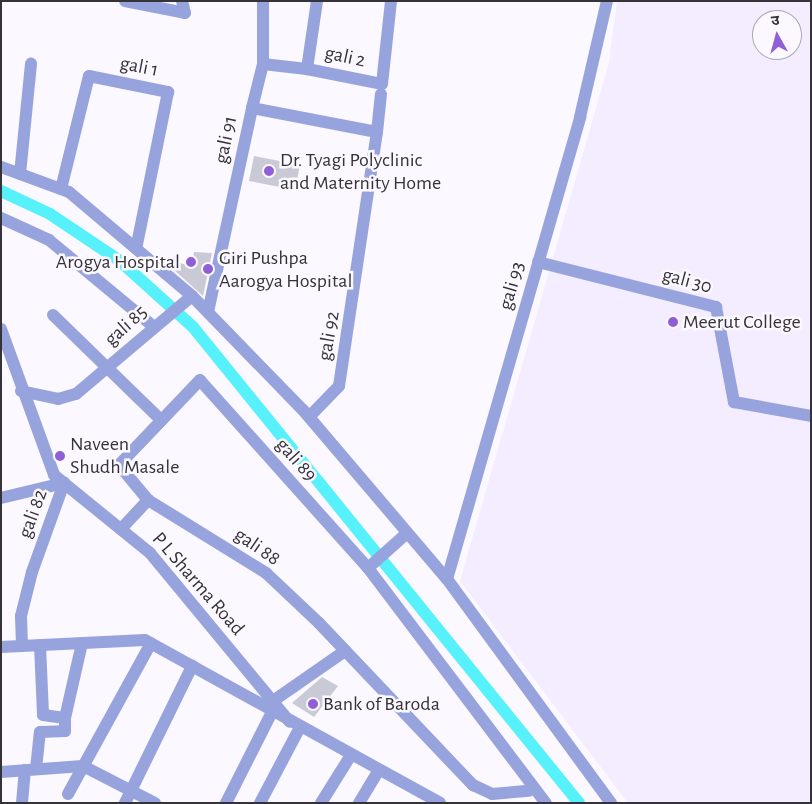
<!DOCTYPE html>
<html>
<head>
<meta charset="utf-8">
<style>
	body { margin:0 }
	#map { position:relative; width:812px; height:804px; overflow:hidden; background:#fbf8ff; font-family:"Alegreya Sans","Noto Sans Devanagari",sans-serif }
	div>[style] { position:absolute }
	.built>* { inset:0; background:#f4ecff }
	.canal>* { height:12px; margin:-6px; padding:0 6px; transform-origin:6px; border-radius:6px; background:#57f1fb }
	.building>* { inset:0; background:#cacad7 }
	.minor>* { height:12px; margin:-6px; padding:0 6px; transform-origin:6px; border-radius:6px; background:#97a3dd }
	.dots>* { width:14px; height:14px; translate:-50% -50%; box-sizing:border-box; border:2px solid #fbf8ff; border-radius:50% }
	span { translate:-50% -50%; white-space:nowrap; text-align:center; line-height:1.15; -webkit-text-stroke:5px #fbf8ff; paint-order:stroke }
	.street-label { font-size:20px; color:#353337 }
	.poi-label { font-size:20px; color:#353337 }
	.left { translate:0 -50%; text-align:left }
	.right { translate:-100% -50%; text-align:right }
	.frame { position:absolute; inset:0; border:2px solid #353337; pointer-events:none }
	.north { position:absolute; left:752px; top:10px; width:50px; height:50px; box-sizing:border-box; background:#fbf8ff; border:1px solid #aca9af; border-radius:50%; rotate:353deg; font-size:14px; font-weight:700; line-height:20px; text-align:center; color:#353337 }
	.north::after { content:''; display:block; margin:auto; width:18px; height:22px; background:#905ed7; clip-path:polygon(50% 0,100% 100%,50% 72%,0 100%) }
</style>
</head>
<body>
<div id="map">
	<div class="built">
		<div style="clip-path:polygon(evenodd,617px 1px,811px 1px,811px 803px,628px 803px,460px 581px,609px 63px,617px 1px,762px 20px,792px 20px,792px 50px,762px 50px,762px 20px)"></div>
	</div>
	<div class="canal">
		<div style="left:1px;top:191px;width:54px;rotate:25.1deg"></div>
		<div style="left:50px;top:214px;width:84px;rotate:33.9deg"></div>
		<div style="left:120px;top:261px;width:98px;rotate:42.1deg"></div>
		<div style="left:193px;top:327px;width:613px;rotate:50.96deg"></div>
	</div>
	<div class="building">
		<div style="clip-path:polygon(254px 156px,300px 165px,295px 190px,249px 181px)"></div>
		<div style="clip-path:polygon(194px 252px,212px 253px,203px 296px,174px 270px,178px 262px,192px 267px)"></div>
		<div style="clip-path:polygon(322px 677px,338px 686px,314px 717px,292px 703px)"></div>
	</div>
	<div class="minor">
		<div style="left:125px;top:1px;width:61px;rotate:11.3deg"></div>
		<div style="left:185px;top:13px;width:12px;rotate:-104deg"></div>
		<div style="left:263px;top:1px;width:63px;rotate:90deg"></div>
		<div style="left:317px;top:1px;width:69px;rotate:98.4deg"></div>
		<div style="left:307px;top:69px;width:76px;rotate:11.3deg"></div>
		<div style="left:382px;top:84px;width:83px;rotate:-83.8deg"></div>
		<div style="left:252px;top:108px;width:45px;rotate:-76deg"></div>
		<div style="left:263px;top:64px;width:44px;rotate:6.5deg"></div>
		<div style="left:1px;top:167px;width:72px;rotate:20.2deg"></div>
		<div style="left:69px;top:192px;width:161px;rotate:40.2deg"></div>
		<div style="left:192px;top:296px;width:159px;rotate:45.8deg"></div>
		<div style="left:303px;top:410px;width:222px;rotate:49.6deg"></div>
		<div style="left:447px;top:579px;width:278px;rotate:53.8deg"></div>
		<div style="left:20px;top:174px;width:111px;rotate:-84.3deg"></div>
		<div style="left:61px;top:189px;width:116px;rotate:-76.1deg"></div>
		<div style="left:89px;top:76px;width:81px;rotate:11.4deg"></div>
		<div style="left:168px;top:92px;width:160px;rotate:101.5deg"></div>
		<div style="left:1px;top:218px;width:53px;rotate:24.6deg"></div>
		<div style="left:49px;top:240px;width:135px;rotate:39.6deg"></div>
		<div style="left:538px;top:262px;width:184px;rotate:14.2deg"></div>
		<div style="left:716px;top:307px;width:97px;rotate:79.3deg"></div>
		<div style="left:734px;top:402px;width:78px;rotate:10.3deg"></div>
		<div style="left:208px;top:312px;width:209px;rotate:-77.8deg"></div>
		<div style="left:252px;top:108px;width:127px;rotate:10.9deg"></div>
		<div style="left:377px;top:132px;width:38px;rotate:-84deg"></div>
		<div style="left:53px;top:315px;width:151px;rotate:44.2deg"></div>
		<div style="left:1px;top:329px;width:155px;rotate:70deg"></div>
		<div style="left:54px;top:475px;width:124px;rotate:39.1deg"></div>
		<div style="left:150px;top:553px;width:219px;rotate:50.4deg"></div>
		<div style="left:21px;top:391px;width:38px;rotate:12deg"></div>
		<div style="left:58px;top:399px;width:19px;rotate:-16deg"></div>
		<div style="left:76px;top:394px;width:152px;rotate:-40.2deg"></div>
		<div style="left:309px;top:417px;width:43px;rotate:-45.9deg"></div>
		<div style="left:339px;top:386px;width:257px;rotate:-81.5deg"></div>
		<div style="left:1px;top:498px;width:65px;rotate:-13.4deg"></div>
		<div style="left:121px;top:529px;width:40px;rotate:-47deg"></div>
		<div style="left:406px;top:534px;width:51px;rotate:138.2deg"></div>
		<div style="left:368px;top:568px;width:252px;rotate:-131.8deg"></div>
		<div style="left:200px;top:380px;width:117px;rotate:133.6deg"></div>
		<div style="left:119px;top:465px;width:45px;rotate:50.4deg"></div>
		<div style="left:148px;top:500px;width:139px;rotate:31.7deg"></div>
		<div style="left:266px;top:573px;width:73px;rotate:43.3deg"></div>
		<div style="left:319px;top:623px;width:224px;rotate:46.5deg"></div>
		<div style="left:473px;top:785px;width:21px;rotate:25deg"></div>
		<div style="left:492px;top:794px;width:37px;rotate:-5deg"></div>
		<div style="left:368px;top:568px;width:295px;rotate:52.9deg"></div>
		<div style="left:447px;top:579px;width:481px;rotate:-73.9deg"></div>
		<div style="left:580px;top:117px;width:119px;rotate:-76.9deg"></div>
		<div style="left:22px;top:645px;width:29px;rotate:-92deg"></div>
		<div style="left:21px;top:616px;width:45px;rotate:-76deg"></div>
		<div style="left:32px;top:572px;width:95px;rotate:-70.2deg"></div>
		<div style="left:40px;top:645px;width:70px;rotate:87.5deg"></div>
		<div style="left:43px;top:715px;width:22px;rotate:8deg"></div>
		<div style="left:65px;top:718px;width:77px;rotate:-77.2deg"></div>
		<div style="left:1px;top:647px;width:144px;rotate:-2.8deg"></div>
		<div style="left:145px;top:640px;width:337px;rotate:28.9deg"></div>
		<div style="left:273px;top:701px;width:88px;rotate:-34.8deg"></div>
		<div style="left:36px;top:769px;width:37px;rotate:-84deg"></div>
		<div style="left:40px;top:732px;width:25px;rotate:-2deg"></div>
		<div style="left:65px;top:731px;width:13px;rotate:-90deg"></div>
		<div style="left:1px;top:772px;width:82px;rotate:-4.2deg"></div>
		<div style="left:83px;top:766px;width:81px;rotate:27.2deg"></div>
		<div style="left:68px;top:794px;width:172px;rotate:-61.2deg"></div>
		<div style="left:22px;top:803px;width:33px;rotate:-85deg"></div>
		<div style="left:125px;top:803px;width:153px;rotate:-63.9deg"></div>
		<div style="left:226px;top:803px;width:102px;rotate:-63.2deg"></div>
		<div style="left:260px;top:803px;width:86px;rotate:-62.2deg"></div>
		<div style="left:321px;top:803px;width:57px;rotate:-58deg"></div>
		<div style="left:359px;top:803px;width:39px;rotate:-59deg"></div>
	</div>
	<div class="dots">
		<div style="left:269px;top:171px;background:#905ed7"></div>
		<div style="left:191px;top:262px;background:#905ed7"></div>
		<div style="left:208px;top:269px;background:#905ed7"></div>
		<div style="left:673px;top:322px;background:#905ed7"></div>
		<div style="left:60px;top:456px;background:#905ed7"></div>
		<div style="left:313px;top:704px;background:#905ed7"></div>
	</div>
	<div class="street-label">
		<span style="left:345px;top:57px;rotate:12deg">gali 2</span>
		<span style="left:139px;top:67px;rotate:11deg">gali 1</span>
		<span style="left:226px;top:140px;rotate:-78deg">gali 91</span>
		<span style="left:687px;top:281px;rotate:15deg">gali 30</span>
		<span style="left:512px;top:286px;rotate:-74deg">gali 93</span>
		<span style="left:126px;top:326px;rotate:-42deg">gali 85</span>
		<span style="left:329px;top:336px;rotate:-80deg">gali 92</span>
		<span style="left:296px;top:460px;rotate:48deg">gali 89</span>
		<span style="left:33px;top:514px;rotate:-70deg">gali 82</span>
		<span style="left:257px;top:547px;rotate:34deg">gali 88</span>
		<span style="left:198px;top:584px;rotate:49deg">P L Sharma Road</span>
	</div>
	<div class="poi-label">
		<span class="left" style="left:280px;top:172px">Dr. Tyagi Polyclinic<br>and Maternity Home</span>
		<span class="left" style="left:219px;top:270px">Giri Pushpa<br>Aarogya Hospital</span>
		<span class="right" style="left:180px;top:262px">Arogya Hospital</span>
		<span class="left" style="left:683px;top:322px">Meerut College</span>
		<span class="left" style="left:70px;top:456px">Naveen<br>Shudh Masale</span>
		<span class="left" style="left:323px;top:704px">Bank of Baroda</span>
	</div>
	<div class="frame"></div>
	<div class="north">उ</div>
</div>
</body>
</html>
